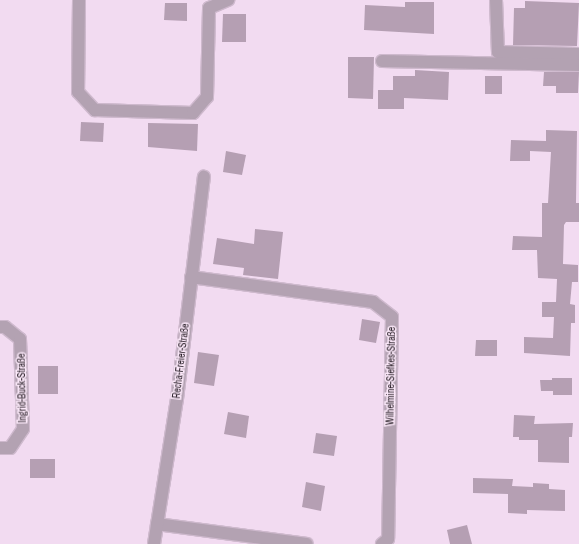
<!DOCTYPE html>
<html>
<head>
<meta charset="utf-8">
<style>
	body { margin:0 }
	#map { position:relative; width:579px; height:544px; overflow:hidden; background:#f2dbf1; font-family:"Archivo Narrow",sans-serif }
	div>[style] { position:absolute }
	.building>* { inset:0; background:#b59fb3 }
	.roads { filter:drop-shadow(1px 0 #ceb9cd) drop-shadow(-1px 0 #ceb9cd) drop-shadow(0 1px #ceb9cd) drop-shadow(0 -1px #ceb9cd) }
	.street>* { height:12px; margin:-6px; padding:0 6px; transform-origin:6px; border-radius:6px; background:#b3a2b2 }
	span { translate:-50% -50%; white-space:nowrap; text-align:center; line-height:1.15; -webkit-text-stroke:3px #fdeafb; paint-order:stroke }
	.street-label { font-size:10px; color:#292028 }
</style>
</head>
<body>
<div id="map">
	<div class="building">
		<div style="clip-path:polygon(525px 1px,579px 3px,577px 46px,513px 45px,514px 8px,525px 8px)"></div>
		<div style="clip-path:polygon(405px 2px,434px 2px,434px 34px,364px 30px,365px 5px,405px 7px)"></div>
		<div style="clip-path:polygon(165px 3px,187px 3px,187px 21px,164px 20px)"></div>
		<div style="clip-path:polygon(223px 14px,246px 14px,246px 42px,222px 42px)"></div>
		<div style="clip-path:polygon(348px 57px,374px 57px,373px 99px,348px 98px)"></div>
		<div style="clip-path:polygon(415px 70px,449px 72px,448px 100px,404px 98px,404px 109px,378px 109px,378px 90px,393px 90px,393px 76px,415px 76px)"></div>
		<div style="clip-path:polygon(544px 72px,579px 72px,578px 93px,556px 93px,556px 86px,543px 86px)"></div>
		<div style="clip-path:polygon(485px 76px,502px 76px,502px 94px,485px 94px)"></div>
		<div style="clip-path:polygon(81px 122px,104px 123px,103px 142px,80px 141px)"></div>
		<div style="clip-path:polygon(148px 123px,198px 124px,197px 151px,148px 147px)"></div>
		<div style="clip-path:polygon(546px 130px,577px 131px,576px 203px,579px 203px,579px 222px,566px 222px,564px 225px,563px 264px,578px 265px,578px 282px,572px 282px,570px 304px,575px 305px,575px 323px,571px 323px,570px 356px,524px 353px,524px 337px,553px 338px,554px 317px,542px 317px,542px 302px,556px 302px,557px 279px,538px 278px,537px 250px,512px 250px,513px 236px,542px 237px,542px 203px,548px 203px,551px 152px,530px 151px,530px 161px,510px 161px,511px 140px,546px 141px)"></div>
		<div style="clip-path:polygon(226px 151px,246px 155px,242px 175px,223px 172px)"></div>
		<div style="clip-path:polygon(255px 229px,283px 232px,278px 279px,243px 275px,244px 268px,213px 264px,217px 238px,254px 244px)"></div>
		<div style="clip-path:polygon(362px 319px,380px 322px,376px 343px,359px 340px)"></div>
		<div style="clip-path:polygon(476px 340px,497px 340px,497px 356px,475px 356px)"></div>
		<div style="clip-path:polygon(198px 352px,219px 355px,214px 386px,194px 383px)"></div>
		<div style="clip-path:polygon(38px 366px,58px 366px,58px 394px,38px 394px)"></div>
		<div style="clip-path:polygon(552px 378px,572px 378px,572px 395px,553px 395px,553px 391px,541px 391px,540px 380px,552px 380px)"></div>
		<div style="clip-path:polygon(228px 412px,249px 416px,246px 438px,224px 434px)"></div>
		<div style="clip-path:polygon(514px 415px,535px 416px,534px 424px,573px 423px,572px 437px,569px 437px,569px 463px,538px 462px,538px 440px,519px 440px,519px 437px,513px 437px)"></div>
		<div style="clip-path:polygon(316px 433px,337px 436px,334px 456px,313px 453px)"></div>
		<div style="clip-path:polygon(30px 459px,55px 459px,55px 478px,30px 478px)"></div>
		<div style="clip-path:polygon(473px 478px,513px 479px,512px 486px,533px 487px,533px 483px,549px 484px,549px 489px,565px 490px,565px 511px,527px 510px,527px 514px,508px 513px,508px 494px,473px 493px)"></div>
		<div style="clip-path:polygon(306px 482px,325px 486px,321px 511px,302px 507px)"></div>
		<div style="clip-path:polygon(467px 525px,472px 544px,450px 544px,447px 530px)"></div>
	</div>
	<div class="roads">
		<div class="street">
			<div style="left:79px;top:0;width:92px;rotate:90.6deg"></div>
			<div style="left:78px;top:92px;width:25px;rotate:47deg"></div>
			<div style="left:95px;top:110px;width:98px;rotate:1.8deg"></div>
			<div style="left:193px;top:113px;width:21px;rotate:-49deg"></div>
			<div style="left:207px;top:97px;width:89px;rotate:-88.7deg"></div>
			<div style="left:209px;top:8px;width:21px;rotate:-23deg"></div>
			<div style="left:496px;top:0;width:52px;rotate:87.8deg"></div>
			<div style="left:498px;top:52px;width:81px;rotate:1.4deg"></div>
			<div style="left:382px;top:61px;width:197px;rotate:1.2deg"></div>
			<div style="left:191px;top:277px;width:184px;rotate:7.8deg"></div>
			<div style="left:373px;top:302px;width:24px;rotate:38deg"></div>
			<div style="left:392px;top:317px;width:222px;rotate:91deg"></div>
			<div style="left:388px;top:539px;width:8px;rotate:140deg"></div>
			<div style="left:0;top:327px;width:5px"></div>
			<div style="left:5px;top:327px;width:19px;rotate:39deg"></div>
			<div style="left:20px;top:339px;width:90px;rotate:88.1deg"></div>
			<div style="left:23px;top:429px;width:23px;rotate:124deg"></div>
			<div style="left:10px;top:448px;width:10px;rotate:180deg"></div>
			<div style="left:157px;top:524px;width:151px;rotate:7.6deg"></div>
			<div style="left:154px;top:544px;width:147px;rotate:-81deg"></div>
			<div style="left:177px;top:399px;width:224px;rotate:-83.1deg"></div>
		</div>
	</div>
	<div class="street-label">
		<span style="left:181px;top:361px;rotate:-83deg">Recha-Freier-Straße</span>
		<span style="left:391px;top:376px;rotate:-89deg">Wilhelmine-Siefkes-Straße</span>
		<span style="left:22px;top:388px;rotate:-91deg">Ingrid-Buck-Straße</span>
	</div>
</div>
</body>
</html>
